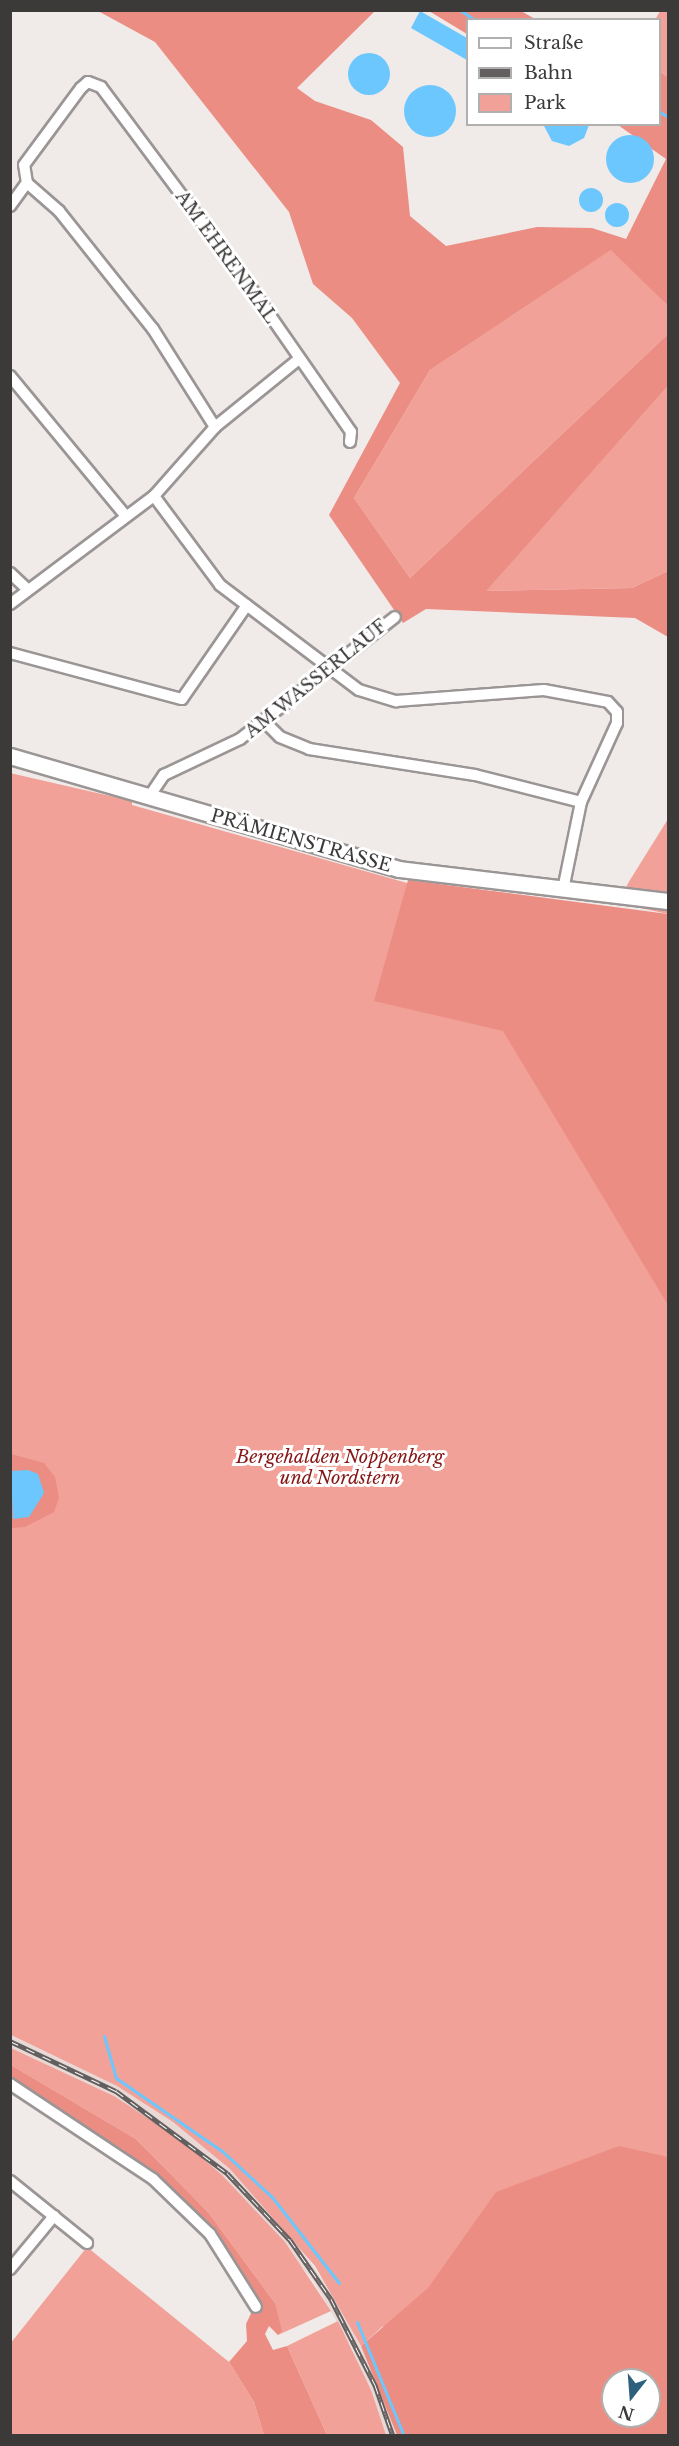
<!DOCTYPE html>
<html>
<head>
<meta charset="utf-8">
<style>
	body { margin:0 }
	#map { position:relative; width:679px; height:2446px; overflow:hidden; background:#f0eae9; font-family:"Libre Baskerville",serif }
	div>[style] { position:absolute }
	.built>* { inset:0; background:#e8d9d7 }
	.green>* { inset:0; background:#f1a197 }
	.forest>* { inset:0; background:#ec8d83 }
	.water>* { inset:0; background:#6bc7fd }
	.round { border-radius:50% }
	.stream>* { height:3px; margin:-1.5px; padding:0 1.5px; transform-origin:1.5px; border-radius:1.5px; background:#6bc7fd }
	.roads { filter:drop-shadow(2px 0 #9b9595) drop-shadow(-2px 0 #9b9595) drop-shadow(0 2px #9b9595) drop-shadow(0 -2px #9b9595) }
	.minor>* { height:10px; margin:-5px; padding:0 5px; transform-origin:5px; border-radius:5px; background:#fff }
	.secondary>* { height:15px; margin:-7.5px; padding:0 7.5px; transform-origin:7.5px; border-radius:7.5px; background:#fff }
	.rail>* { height:5px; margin-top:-2.5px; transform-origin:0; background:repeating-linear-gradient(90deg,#fff 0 9px,#625f5e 0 18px); box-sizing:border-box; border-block:2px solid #625f5e }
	span { translate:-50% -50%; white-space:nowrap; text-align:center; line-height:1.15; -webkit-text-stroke:6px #fff; paint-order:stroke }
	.street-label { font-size:18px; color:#3c3a39 }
	.park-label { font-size:18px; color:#861616; font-style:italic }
	.frame { position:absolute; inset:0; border:12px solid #3c3a39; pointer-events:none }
	.legend { position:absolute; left:466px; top:18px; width:195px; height:108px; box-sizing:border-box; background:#fff; border:2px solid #b1b0b0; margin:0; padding:8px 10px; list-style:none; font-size:18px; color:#3c3a39 }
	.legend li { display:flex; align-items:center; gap:12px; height:30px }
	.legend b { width:30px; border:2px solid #b1b0b0 }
	.north { position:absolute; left:601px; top:2368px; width:60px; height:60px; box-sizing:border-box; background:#fff; border:2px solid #b1b0b0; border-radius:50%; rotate:197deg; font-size:16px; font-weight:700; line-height:24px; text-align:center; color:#3c3a39 }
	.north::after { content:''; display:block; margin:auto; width:21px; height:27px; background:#2d607d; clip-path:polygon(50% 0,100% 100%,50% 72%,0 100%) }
</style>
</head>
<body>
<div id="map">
	<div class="built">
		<div style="clip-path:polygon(10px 2035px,117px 2086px,173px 2122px,230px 2168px,292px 2236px,337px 2301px,370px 2364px,397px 2435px,386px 2435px,352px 2348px,312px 2279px,222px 2175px,114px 2096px,11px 2048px)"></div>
	</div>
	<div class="green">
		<div style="clip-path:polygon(660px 11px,668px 11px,668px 77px,660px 72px,660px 20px,655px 20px)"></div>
		<div style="clip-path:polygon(612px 249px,668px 306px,668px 334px,410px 578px,354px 498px,430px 370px)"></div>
		<div style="clip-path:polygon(668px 386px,668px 571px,632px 588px,485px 591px)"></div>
		<div style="clip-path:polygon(evenodd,10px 773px,132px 801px,132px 805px,414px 885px,668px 916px,668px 2435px,422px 2435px,383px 2326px,361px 2346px,315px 2266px,230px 2169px,173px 2122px,117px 2086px,11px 2035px,10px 773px,613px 2380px,649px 2380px,649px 2416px,613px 2416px,613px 2380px)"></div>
		<div style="clip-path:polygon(668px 819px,668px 914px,617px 903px,630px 880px)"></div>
		<div style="clip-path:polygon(11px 2048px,114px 2096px,181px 2140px,222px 2175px,285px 2242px,331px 2311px,278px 2335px,275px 2303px,208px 2212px,136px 2139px,11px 2065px)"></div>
		<div style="clip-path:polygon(87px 2247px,229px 2362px,254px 2402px,264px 2435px,11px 2435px,10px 2344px)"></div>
		<div style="clip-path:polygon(338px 2321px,371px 2390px,386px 2435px,327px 2435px,292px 2357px,287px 2346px)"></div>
	</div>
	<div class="forest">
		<div style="clip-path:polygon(98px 11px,375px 11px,297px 88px,315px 101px,371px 120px,403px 147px,410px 216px,446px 246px,537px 227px,592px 228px,626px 239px,666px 159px,618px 125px,660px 124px,660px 72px,668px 77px,668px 306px,611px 250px,430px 370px,354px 498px,410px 578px,668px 334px,668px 386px,486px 591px,632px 588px,668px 571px,668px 637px,635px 618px,426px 609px,403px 623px,329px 515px,400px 383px,352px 318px,313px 284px,289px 212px,155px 42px)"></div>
		<div style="clip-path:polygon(429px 11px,521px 11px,535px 19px,468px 20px,467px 34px)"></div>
		<div style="clip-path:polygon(408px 880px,668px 914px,668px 1305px,503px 1031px,374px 1001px)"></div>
		<div style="clip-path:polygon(11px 1454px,44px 1463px,55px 1477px,59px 1498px,54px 1512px,25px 1527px,11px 1528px)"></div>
		<div style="clip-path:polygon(11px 2065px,136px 2139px,208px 2212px,275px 2303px,282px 2331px,278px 2335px,269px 2326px,265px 2334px,273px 2350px,287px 2346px,327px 2435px,264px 2435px,254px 2402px,229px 2362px,247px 2341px,246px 2324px,257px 2301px,244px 2275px,213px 2232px,155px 2177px,11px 2079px)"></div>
		<div style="clip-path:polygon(evenodd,619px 2146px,668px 2157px,668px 2435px,397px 2435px,361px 2346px,428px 2288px,496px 2192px,619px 2146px,613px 2380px,649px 2380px,649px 2416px,613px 2416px,613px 2380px)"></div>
	</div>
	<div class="water">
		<div style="clip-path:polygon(420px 11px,467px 38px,467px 60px,411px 28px)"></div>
		<div class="round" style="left:348px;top:53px;width:42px;height:42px"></div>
		<div class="round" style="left:404px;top:85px;width:52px;height:52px"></div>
		<div style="clip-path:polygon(589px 125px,584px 138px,569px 146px,552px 141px,544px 126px)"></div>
		<div class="round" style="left:606px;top:135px;width:48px;height:48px"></div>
		<div class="round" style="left:579px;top:188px;width:24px;height:24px"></div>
		<div class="round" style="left:605px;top:203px;width:24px;height:24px"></div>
		<div style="clip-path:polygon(28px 1470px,38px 1474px,44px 1493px,29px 1517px,13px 1519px,11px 1471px)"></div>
	</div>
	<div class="stream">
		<div style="left:460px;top:10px;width:18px;rotate:34deg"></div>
		<div style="left:660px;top:112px;width:9px;rotate:32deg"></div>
		<div style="left:104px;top:2036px;width:44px;rotate:74.1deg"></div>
		<div style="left:116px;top:2078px;width:129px;rotate:34.6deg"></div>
		<div style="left:222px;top:2151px;width:68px;rotate:42.6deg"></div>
		<div style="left:272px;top:2197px;width:109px;rotate:52.1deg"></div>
		<div style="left:357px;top:2322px;width:123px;rotate:67.6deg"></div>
	</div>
	<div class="roads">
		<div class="minor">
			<div style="left:27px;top:183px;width:43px;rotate:41.2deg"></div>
			<div style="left:59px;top:211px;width:151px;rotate:51.5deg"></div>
			<div style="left:153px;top:329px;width:116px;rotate:57.7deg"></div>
			<div style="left:10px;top:206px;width:29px;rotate:-54deg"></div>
			<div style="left:27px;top:183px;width:18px;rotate:-99deg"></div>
			<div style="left:24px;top:165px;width:96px;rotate:-53.5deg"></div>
			<div style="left:81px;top:88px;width:9px;rotate:-41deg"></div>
			<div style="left:88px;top:82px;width:14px;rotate:21deg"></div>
			<div style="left:101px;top:87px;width:263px;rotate:53.3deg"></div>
			<div style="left:258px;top:298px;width:163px;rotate:55.2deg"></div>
			<div style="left:351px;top:432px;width:10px;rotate:96deg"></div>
			<div style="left:10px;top:376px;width:182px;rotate:50.4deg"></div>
			<div style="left:154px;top:496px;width:111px;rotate:53.4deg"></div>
			<div style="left:220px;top:585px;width:174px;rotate:37.1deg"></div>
			<div style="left:359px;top:690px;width:39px;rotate:17deg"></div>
			<div style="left:396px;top:701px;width:148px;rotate:-4.3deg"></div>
			<div style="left:544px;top:690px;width:65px;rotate:10.6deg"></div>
			<div style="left:608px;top:702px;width:13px;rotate:48deg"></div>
			<div style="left:617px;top:712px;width:11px;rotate:90deg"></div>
			<div style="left:617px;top:723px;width:87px;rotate:114.5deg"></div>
			<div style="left:581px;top:802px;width:90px;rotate:101.6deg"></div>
			<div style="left:10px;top:573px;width:23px;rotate:43deg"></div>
			<div style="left:10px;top:604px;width:180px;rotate:-36.9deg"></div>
			<div style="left:154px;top:496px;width:92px;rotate:-48.5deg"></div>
			<div style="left:215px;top:427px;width:108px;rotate:-39deg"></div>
			<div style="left:10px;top:653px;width:178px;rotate:15deg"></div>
			<div style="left:182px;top:699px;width:114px;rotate:-55.3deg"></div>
			<div style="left:265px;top:722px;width:21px;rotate:45deg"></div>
			<div style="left:280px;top:737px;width:31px;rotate:22deg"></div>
			<div style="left:309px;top:749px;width:168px;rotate:8.9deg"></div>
			<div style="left:475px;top:775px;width:109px;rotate:14.3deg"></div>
			<div style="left:149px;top:797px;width:27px;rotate:-56deg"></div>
			<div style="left:164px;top:775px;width:84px;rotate:-25.3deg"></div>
			<div style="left:240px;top:739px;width:197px;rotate:-38.2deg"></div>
			<div style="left:10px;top:2084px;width:172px;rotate:33.6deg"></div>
			<div style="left:153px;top:2179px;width:79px;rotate:44deg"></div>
			<div style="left:210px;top:2234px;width:86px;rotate:57.8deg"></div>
			<div style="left:10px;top:2181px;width:99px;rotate:38.8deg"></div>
			<div style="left:10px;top:2269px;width:69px;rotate:-50.3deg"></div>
		</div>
		<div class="secondary">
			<div style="left:10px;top:756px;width:405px;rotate:16.2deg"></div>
			<div style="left:399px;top:869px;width:271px;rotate:6.8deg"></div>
		</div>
	</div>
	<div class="rail">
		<div style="left:10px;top:2041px;width:117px;rotate:25.3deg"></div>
		<div style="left:116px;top:2091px;width:138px;rotate:36.5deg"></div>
		<div style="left:227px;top:2173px;width:92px;rotate:46.8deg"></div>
		<div style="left:290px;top:2240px;width:72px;rotate:55.2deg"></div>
		<div style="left:331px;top:2299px;width:97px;rotate:62.9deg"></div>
		<div style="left:375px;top:2385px;width:54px;rotate:70.6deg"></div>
	</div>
	<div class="street-label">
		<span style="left:226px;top:257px;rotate:54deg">AM EHRENMAL</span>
		<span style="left:316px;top:679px;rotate:-39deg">AM WASSERLAUF</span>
		<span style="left:301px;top:841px;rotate:16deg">PRÄMIENSTRASSE</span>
	</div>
	<div class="park-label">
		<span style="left:340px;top:1468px">Bergehalden Noppenberg<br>und Nordstern</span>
	</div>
	<div class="frame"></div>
	<ul class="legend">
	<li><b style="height:8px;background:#fff"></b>Straße</li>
	<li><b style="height:8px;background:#625f5e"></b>Bahn</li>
	<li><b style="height:16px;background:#f1a197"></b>Park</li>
	</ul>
	<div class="north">N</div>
</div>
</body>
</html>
